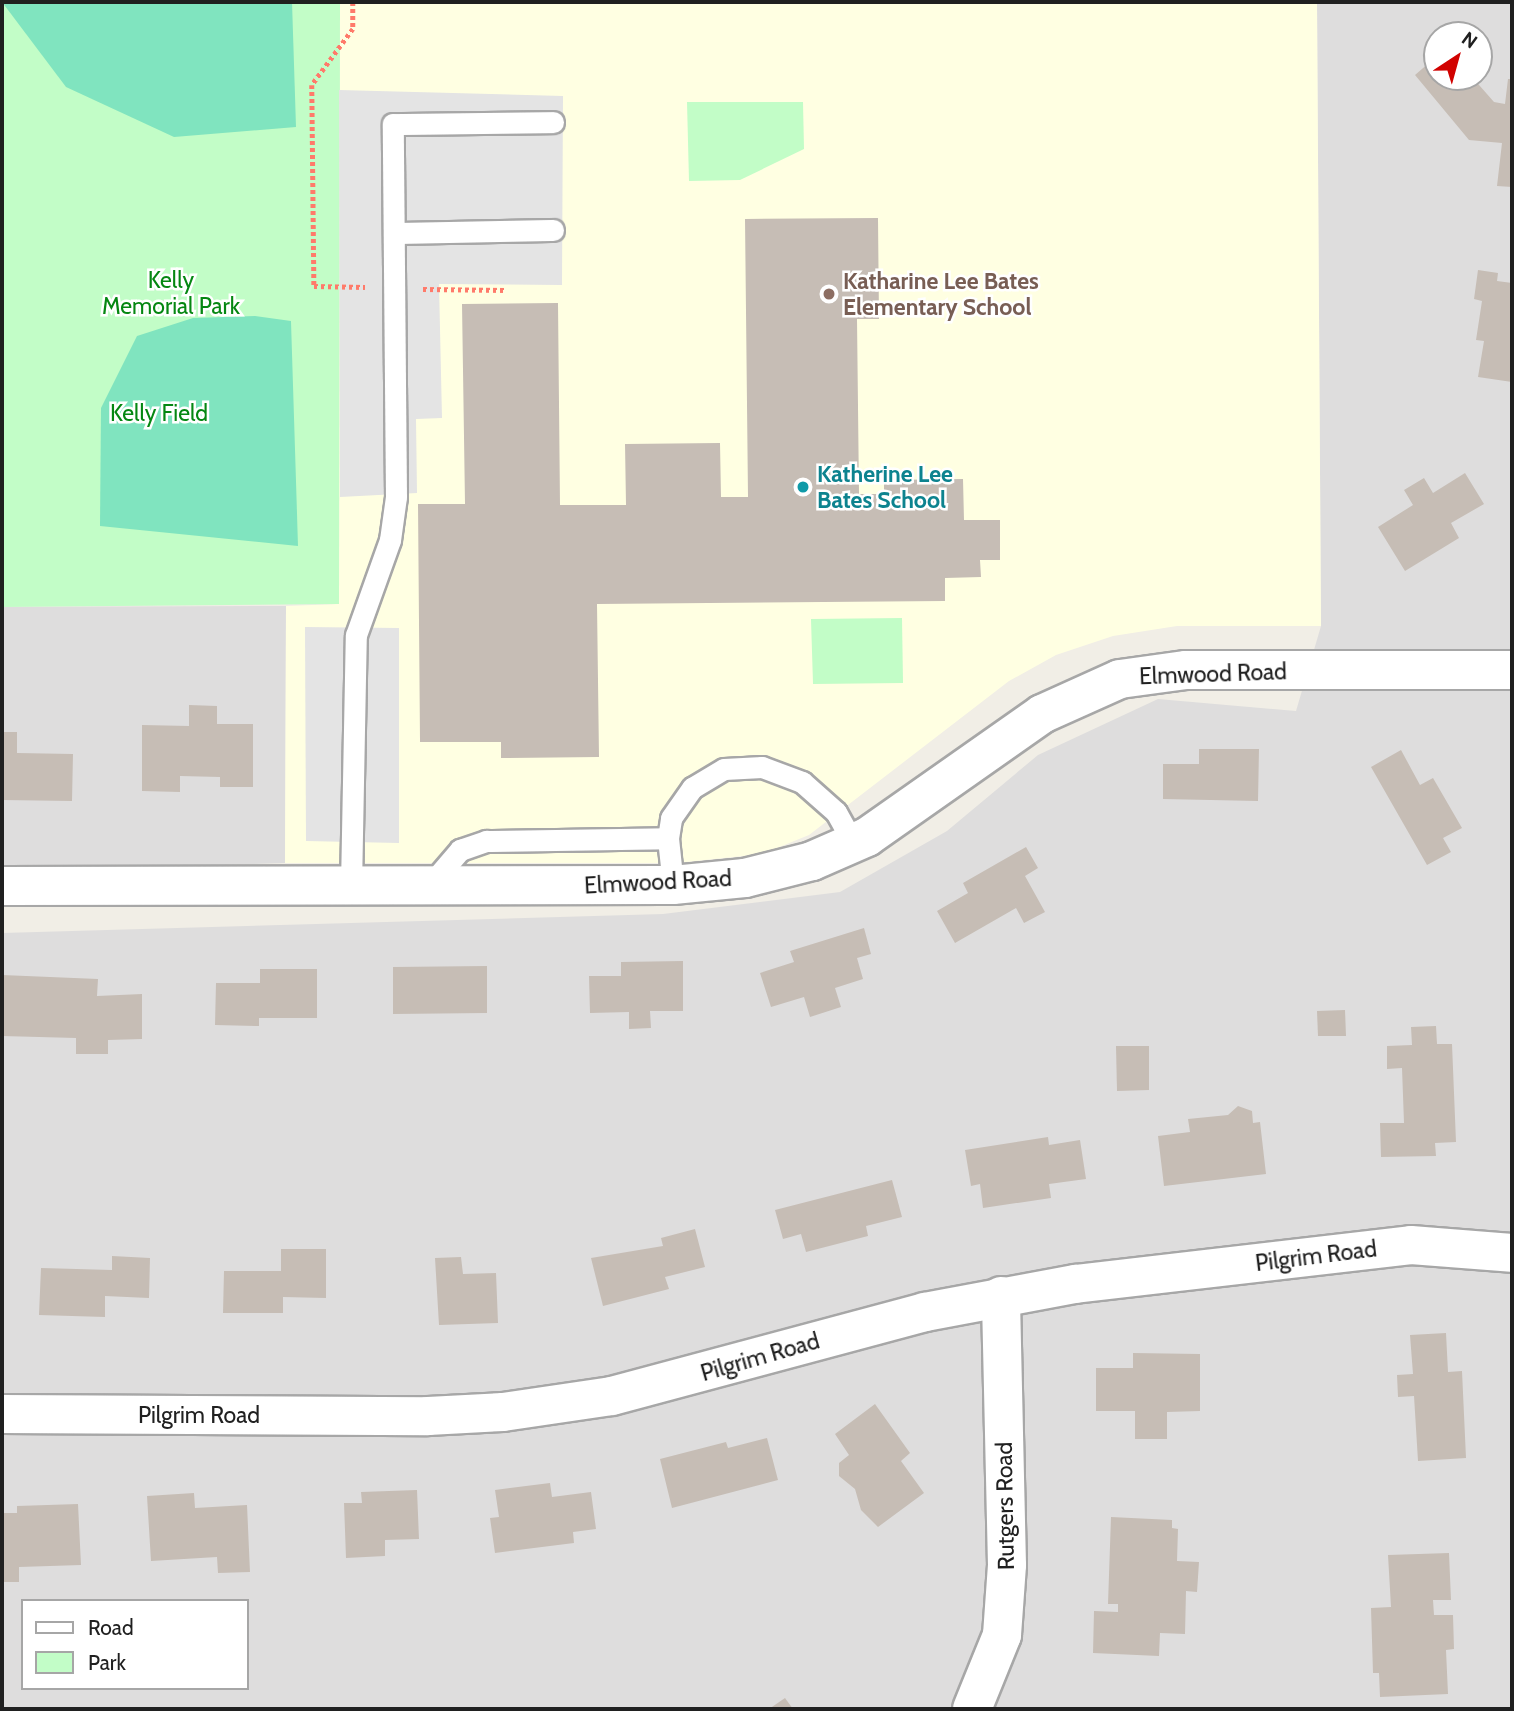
<!DOCTYPE html>
<html>
<head>
<meta charset="utf-8">
<style>
	body { margin:0 }
	#map { position:relative; width:1514px; height:1711px; overflow:hidden; background:#f1eee6; font-family:Cabin,sans-serif }
	div>[style] { position:absolute }
	.residential>* { inset:0; background:#dedddd }
	.education>* { inset:0; background:#ffffe2 }
	.park>* { inset:0; background:#c2fdc7 }
	.pitch>* { inset:0; background:#80e4bf }
	.parking>* { inset:0; background:#e4e4e4 }
	.building>* { inset:0; background:#c6bdb5 }
	.path>* { height:4.5px; margin-top:-2.25px; transform-origin:0; background:repeating-linear-gradient(90deg,#ff7a6a 0 3.5px,transparent 0 7px) }
	.roads { filter:drop-shadow(2px 0 #a7a7a7) drop-shadow(-2px 0 #a7a7a7) drop-shadow(0 2px #a7a7a7) drop-shadow(0 -2px #a7a7a7) }
	.service>* { height:21px; margin:-10.5px; padding:0 10.5px; transform-origin:10.5px; border-radius:10.5px; background:#fff }
	.minor>* { height:38px; margin:-19px; padding:0 19px; transform-origin:19px; border-radius:19px; background:#fff }
	.tertiary>* { height:38px; margin:-19px; padding:0 19px; transform-origin:19px; border-radius:19px; background:#fff }
	.dots>* { width:19px; height:19px; translate:-50% -50%; box-sizing:border-box; border:4px solid #fff; border-radius:50% }
	span { translate:-50% -50%; white-space:nowrap; text-align:center; line-height:1.15; -webkit-text-stroke:5px #fff; paint-order:stroke }
	.park-label { font-size:23px; color:#058712 }
	.education-label { font-size:23px; color:#785e54; font-weight:700 }
	.left { translate:0 -50%; text-align:left }
	.culture-label { font-size:23px; color:#0d838f; font-weight:700 }
	.street-label { font-size:23px; color:#202020 }
	.frame { position:absolute; inset:0; border:4px solid #202020; pointer-events:none }
	.legend { position:absolute; left:21px; top:1599px; width:228px; height:91px; box-sizing:border-box; background:#fff; border:2px solid #a6a6a6; margin:0; padding:9px 12px; list-style:none; font-size:21px; color:#202020 }
	.legend li { display:flex; align-items:center; gap:14px; height:35px }
	.legend b { width:35px; border:2px solid #a6a6a6 }
	.north { position:absolute; left:1423px; top:21px; width:70px; height:70px; box-sizing:border-box; background:#fff; border:2px solid #a6a6a6; border-radius:50%; rotate:36deg; font-size:19px; font-weight:700; line-height:28px; text-align:center; color:#202020 }
	.north::after { content:''; display:block; margin:auto; width:24px; height:32px; background:#d10200; clip-path:polygon(50% 0,100% 100%,50% 72%,0 100%) }
</style>
</head>
<body>
<div id="map">
	<div class="residential">
		<div style="clip-path:polygon(evenodd,1317px 2px,1512px 2px,1512px 1709px,2px 1709px,2px 933px,663px 914px,840px 892px,947px 831px,1038px 755px,1158px 699px,1296px 711px,1321px 626px,1317px 2px,1437px 35px,1479px 35px,1479px 77px,1437px 77px,1437px 35px,1317px 2px,23px 1601px,247px 1601px,247px 1688px,23px 1688px,23px 1601px)"></div>
		<div style="clip-path:polygon(286px 606px,285px 863px,2px 872px,2px 607px)"></div>
	</div>
	<div class="education">
		<div style="clip-path:polygon(340px 2px,1317px 2px,1321px 626px,1177px 626px,1113px 636px,1056px 655px,1009px 681px,809px 835px,762px 854px,676px 863px,285px 863px,286px 606px,339px 604px)"></div>
	</div>
	<div class="park">
		<div style="clip-path:polygon(2px 2px,340px 2px,339px 604px,2px 607px)"></div>
		<div style="clip-path:polygon(687px 102px,803px 102px,804px 149px,740px 180px,689px 181px)"></div>
		<div style="clip-path:polygon(902px 618px,903px 683px,813px 684px,811px 619px)"></div>
	</div>
	<div class="pitch">
		<div style="clip-path:polygon(2px 2px,292px 2px,296px 127px,174px 137px,66px 87px)"></div>
		<div style="clip-path:polygon(255px 316px,291px 321px,298px 546px,100px 526px,101px 408px,137px 336px,193px 318px)"></div>
	</div>
	<div class="parking">
		<div style="clip-path:polygon(339px 90px,563px 96px,562px 285px,439px 284px,442px 418px,416px 419px,417px 493px,340px 497px)"></div>
		<div style="clip-path:polygon(305px 627px,399px 628px,399px 843px,306px 841px)"></div>
	</div>
	<div class="building">
		<div style="clip-path:polygon(1437px 56px,1437px 77px,1472px 77px,1494px 102px,1505px 104px,1508px 79px,1512px 79px,1512px 187px,1497px 186px,1502px 143px,1469px 140px,1415px 75px)"></div>
		<div style="clip-path:polygon(878px 218px,879px 319px,857px 319px,859px 494px,884px 494px,884px 480px,963px 479px,964px 520px,1000px 520px,1000px 560px,980px 560px,981px 577px,945px 578px,945px 601px,597px 604px,599px 757px,501px 758px,501px 742px,420px 742px,418px 504px,465px 504px,462px 304px,558px 303px,560px 505px,626px 505px,625px 444px,720px 443px,721px 497px,748px 497px,745px 219px)"></div>
		<div style="clip-path:polygon(1478px 270px,1498px 273px,1497px 281px,1512px 283px,1512px 382px,1478px 377px,1484px 341px,1476px 340px,1482px 301px,1474px 299px)"></div>
		<div style="clip-path:polygon(1465px 473px,1484px 504px,1451px 523px,1459px 538px,1405px 571px,1378px 527px,1413px 505px,1404px 490px,1424px 478px,1433px 493px)"></div>
		<div style="clip-path:polygon(189px 705px,217px 706px,217px 724px,253px 724px,253px 787px,220px 787px,220px 777px,180px 776px,180px 792px,142px 791px,142px 725px,189px 726px)"></div>
		<div style="clip-path:polygon(2px 732px,17px 732px,17px 753px,73px 754px,72px 801px,2px 800px)"></div>
		<div style="clip-path:polygon(1199px 749px,1259px 749px,1258px 801px,1163px 799px,1163px 764px,1199px 764px)"></div>
		<div style="clip-path:polygon(1401px 750px,1420px 785px,1433px 778px,1462px 828px,1443px 838px,1451px 852px,1427px 865px,1371px 767px)"></div>
		<div style="clip-path:polygon(1026px 847px,1038px 868px,1025px 876px,1045px 912px,1024px 923px,1016px 908px,955px 943px,937px 911px,968px 893px,963px 883px)"></div>
		<div style="clip-path:polygon(864px 928px,871px 954px,857px 958px,863px 979px,835px 988px,841px 1007px,810px 1017px,804px 997px,771px 1007px,760px 973px,794px 962px,790px 951px)"></div>
		<div style="clip-path:polygon(683px 961px,683px 1011px,650px 1011px,651px 1028px,629px 1029px,629px 1012px,590px 1013px,589px 976px,621px 976px,621px 962px)"></div>
		<div style="clip-path:polygon(487px 966px,487px 1013px,393px 1014px,393px 967px)"></div>
		<div style="clip-path:polygon(260px 969px,317px 969px,317px 1018px,259px 1018px,259px 1026px,215px 1025px,216px 983px,260px 983px)"></div>
		<div style="clip-path:polygon(2px 975px,98px 979px,97px 996px,142px 994px,142px 1039px,108px 1040px,108px 1054px,76px 1054px,76px 1038px,2px 1036px)"></div>
		<div style="clip-path:polygon(1345px 1010px,1346px 1036px,1318px 1036px,1317px 1011px)"></div>
		<div style="clip-path:polygon(1436px 1026px,1437px 1044px,1452px 1044px,1456px 1142px,1435px 1143px,1436px 1156px,1381px 1157px,1380px 1123px,1404px 1123px,1402px 1068px,1387px 1069px,1387px 1046px,1412px 1045px,1411px 1027px)"></div>
		<div style="clip-path:polygon(1116px 1046px,1149px 1046px,1149px 1090px,1117px 1091px)"></div>
		<div style="clip-path:polygon(1238px 1106px,1252px 1111px,1253px 1123px,1260px 1122px,1266px 1174px,1164px 1186px,1158px 1136px,1190px 1132px,1188px 1119px,1228px 1115px)"></div>
		<div style="clip-path:polygon(1048px 1137px,1049px 1145px,1080px 1140px,1086px 1179px,1049px 1184px,1051px 1198px,983px 1208px,980px 1184px,971px 1186px,965px 1150px)"></div>
		<div style="clip-path:polygon(892px 1180px,902px 1217px,866px 1226px,868px 1236px,806px 1252px,801px 1234px,783px 1239px,775px 1210px)"></div>
		<div style="clip-path:polygon(695px 1229px,705px 1267px,665px 1277px,669px 1289px,603px 1306px,591px 1258px,663px 1246px,661px 1238px)"></div>
		<div style="clip-path:polygon(281px 1249px,326px 1249px,326px 1298px,283px 1297px,283px 1313px,223px 1313px,224px 1271px,281px 1271px)"></div>
		<div style="clip-path:polygon(112px 1256px,150px 1258px,149px 1298px,105px 1296px,105px 1317px,39px 1315px,41px 1268px,112px 1270px)"></div>
		<div style="clip-path:polygon(461px 1257px,463px 1274px,496px 1273px,498px 1323px,439px 1325px,435px 1258px)"></div>
		<div style="clip-path:polygon(1446px 1333px,1448px 1372px,1462px 1371px,1466px 1458px,1418px 1461px,1414px 1396px,1398px 1397px,1397px 1375px,1413px 1374px,1410px 1335px)"></div>
		<div style="clip-path:polygon(1133px 1353px,1200px 1354px,1200px 1411px,1167px 1412px,1167px 1439px,1135px 1439px,1135px 1411px,1096px 1411px,1096px 1368px,1133px 1368px)"></div>
		<div style="clip-path:polygon(875px 1404px,910px 1453px,901px 1461px,924px 1493px,878px 1527px,861px 1510px,855px 1489px,839px 1476px,839px 1463px,849px 1455px,835px 1434px)"></div>
		<div style="clip-path:polygon(767px 1438px,778px 1480px,672px 1508px,660px 1459px,726px 1442px,728px 1448px)"></div>
		<div style="clip-path:polygon(550px 1483px,552px 1497px,591px 1492px,596px 1529px,573px 1532px,574px 1543px,495px 1553px,490px 1518px,499px 1517px,495px 1490px)"></div>
		<div style="clip-path:polygon(417px 1490px,419px 1539px,385px 1540px,385px 1556px,346px 1558px,344px 1503px,362px 1503px,361px 1492px)"></div>
		<div style="clip-path:polygon(194px 1493px,195px 1508px,247px 1505px,250px 1572px,218px 1573px,217px 1557px,151px 1561px,147px 1496px)"></div>
		<div style="clip-path:polygon(78px 1504px,81px 1565px,19px 1567px,19px 1582px,2px 1582px,2px 1513px,17px 1513px,17px 1506px)"></div>
		<div style="clip-path:polygon(1111px 1517px,1172px 1520px,1172px 1528px,1178px 1529px,1177px 1561px,1199px 1562px,1197px 1592px,1186px 1591px,1185px 1634px,1160px 1633px,1159px 1656px,1093px 1653px,1094px 1611px,1118px 1612px,1118px 1604px,1108px 1604px)"></div>
		<div style="clip-path:polygon(1449px 1553px,1451px 1600px,1433px 1600px,1434px 1615px,1453px 1615px,1454px 1649px,1446px 1650px,1448px 1694px,1380px 1697px,1379px 1673px,1373px 1673px,1371px 1608px,1391px 1607px,1388px 1555px)"></div>
		<div style="clip-path:polygon(785px 1698px,793px 1709px,769px 1709px)"></div>
	</div>
	<div class="path">
		<div style="left:353px;top:2px;width:27px;rotate:90deg"></div>
		<div style="left:353px;top:29px;width:69px;rotate:126.2deg"></div>
		<div style="left:312px;top:85px;width:201px;rotate:89.4deg"></div>
		<div style="left:314px;top:286px;width:51px;rotate:1.1deg"></div>
		<div style="left:423px;top:289px;width:83px;rotate:0.7deg"></div>
	</div>
	<div class="roads">
		<div class="service">
			<div style="left:395px;top:233px;width:158px;rotate:-1.1deg"></div>
			<div style="left:673px;top:885px;width:47px;rotate:-96.1deg"></div>
			<div style="left:668px;top:838px;width:20px;rotate:-81deg"></div>
			<div style="left:671px;top:818px;width:37px;rotate:-55deg"></div>
			<div style="left:692px;top:788px;width:37px;rotate:-31deg"></div>
			<div style="left:724px;top:769px;width:38px;rotate:-3deg"></div>
			<div style="left:762px;top:767px;width:43px;rotate:20.6deg"></div>
			<div style="left:802px;top:782px;width:45px;rotate:41.4deg"></div>
			<div style="left:836px;top:812px;width:37px;rotate:61deg"></div>
			<div style="left:351px;top:886px;width:251px;rotate:-88.9deg"></div>
			<div style="left:356px;top:635px;width:101px;rotate:-70.3deg"></div>
			<div style="left:390px;top:540px;width:43px;rotate:-82.1deg"></div>
			<div style="left:396px;top:497px;width:373px;rotate:-90.5deg"></div>
			<div style="left:393px;top:124px;width:160px;rotate:-0.7deg"></div>
			<div style="left:429px;top:886px;width:48px;rotate:-49.3deg"></div>
			<div style="left:460px;top:850px;width:28px;rotate:-19deg"></div>
			<div style="left:486px;top:841px;width:182px;rotate:-0.9deg"></div>
		</div>
		<div class="minor">
			<div style="left:2px;top:1414px;width:426px;rotate:0.3deg"></div>
			<div style="left:428px;top:1416px;width:75px;rotate:-3.1deg"></div>
			<div style="left:503px;top:1412px;width:110px;rotate:-8.4deg"></div>
			<div style="left:612px;top:1396px;width:324px;rotate:-15deg"></div>
			<div style="left:925px;top:1312px;width:153px;rotate:-10.6deg"></div>
			<div style="left:1075px;top:1284px;width:338px;rotate:-6.6deg"></div>
			<div style="left:1411px;top:1245px;width:101px;rotate:4.5deg"></div>
			<div style="left:972px;top:1709px;width:80px;rotate:-67.9deg"></div>
			<div style="left:1002px;top:1635px;width:70px;rotate:-85.9deg"></div>
			<div style="left:1007px;top:1565px;width:269px;rotate:-91.3deg"></div>
		</div>
		<div class="tertiary">
			<div style="left:2px;top:886px;width:671px;rotate:-0.09deg"></div>
			<div style="left:673px;top:885px;width:72px;rotate:-5.6deg"></div>
			<div style="left:745px;top:878px;width:69px;rotate:-14.2deg"></div>
			<div style="left:812px;top:861px;width:60px;rotate:-23.6deg"></div>
			<div style="left:867px;top:837px;width:214px;rotate:-35.1deg"></div>
			<div style="left:1042px;top:714px;width:85px;rotate:-24.2deg"></div>
			<div style="left:1120px;top:679px;width:67px;rotate:-7.8deg"></div>
			<div style="left:1186px;top:670px;width:326px"></div>
		</div>
	</div>
	<div class="dots">
		<div style="left:829px;top:294px;background:#8d6e63"></div>
		<div style="left:803px;top:487px;background:#0f9aa8"></div>
	</div>
	<div class="park-label">
		<span style="left:171px;top:293px">Kelly<br>Memorial Park</span>
		<span style="left:159px;top:413px">Kelly Field</span>
	</div>
	<div class="education-label">
		<span class="left" style="left:843px;top:294px">Katharine Lee Bates<br>Elementary School</span>
	</div>
	<div class="culture-label">
		<span class="left" style="left:817px;top:487px">Katherine Lee<br>Bates School</span>
	</div>
	<div class="street-label">
		<span style="left:1213px;top:674px;rotate:-2deg">Elmwood Road</span>
		<span style="left:658px;top:882px;rotate:-3deg">Elmwood Road</span>
		<span style="left:1316px;top:1256px;rotate:-7deg">Pilgrim Road</span>
		<span style="left:760px;top:1357px;rotate:-16deg">Pilgrim Road</span>
		<span style="left:199px;top:1415px">Pilgrim Road</span>
		<span style="left:1005px;top:1506px;rotate:-91deg">Rutgers Road</span>
	</div>
	<div class="frame"></div>
	<ul class="legend">
	<li><b style="height:9px;background:#fff"></b>Road</li>
	<li><b style="height:19px;background:#c2fdc7"></b>Park</li>
	</ul>
	<div class="north">N</div>
</div>
</body>
</html>
